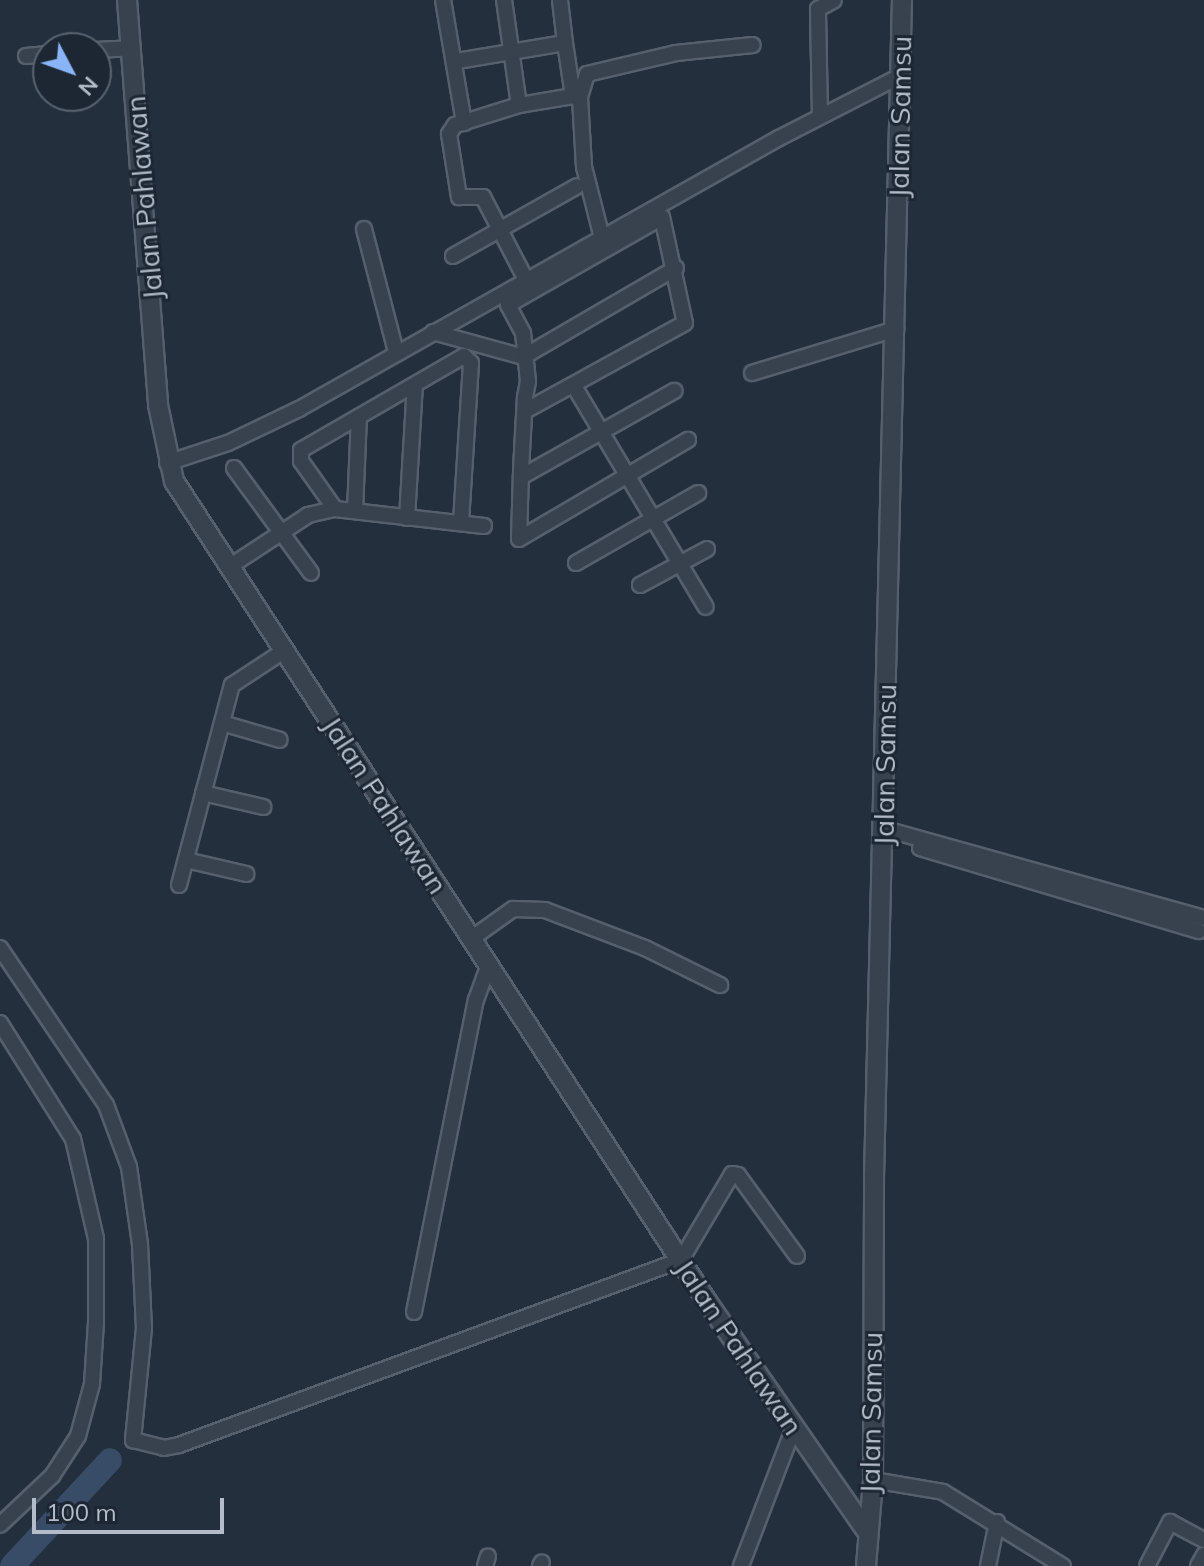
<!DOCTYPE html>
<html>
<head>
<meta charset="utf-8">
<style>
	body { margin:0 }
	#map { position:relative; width:1204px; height:1566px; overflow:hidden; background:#242f3e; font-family:Mulish,sans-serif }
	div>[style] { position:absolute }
	.river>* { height:24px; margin:-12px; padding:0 12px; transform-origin:12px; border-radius:12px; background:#394c67 }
	.roads { filter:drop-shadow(2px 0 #565f6c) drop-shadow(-2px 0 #565f6c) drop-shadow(0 2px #565f6c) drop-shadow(0 -2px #565f6c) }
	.minor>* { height:14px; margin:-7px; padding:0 7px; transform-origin:7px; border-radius:7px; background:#38414e }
	.tertiary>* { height:18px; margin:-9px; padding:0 9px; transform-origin:9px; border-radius:9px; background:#38414e }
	span { translate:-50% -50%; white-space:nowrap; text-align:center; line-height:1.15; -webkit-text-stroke:6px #1d2633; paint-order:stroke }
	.street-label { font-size:28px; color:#b4bcc9 }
	.north { position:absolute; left:32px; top:32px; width:80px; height:80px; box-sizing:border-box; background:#1d2633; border:2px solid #59626f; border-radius:50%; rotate:131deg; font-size:22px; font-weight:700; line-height:32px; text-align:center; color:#b4bcc9 }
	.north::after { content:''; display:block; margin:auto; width:28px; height:36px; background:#8ab4f8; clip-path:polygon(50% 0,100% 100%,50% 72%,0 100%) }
	.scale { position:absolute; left:32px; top:1498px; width:192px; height:36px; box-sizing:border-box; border:4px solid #b4bcc9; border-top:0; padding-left:10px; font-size:24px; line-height:28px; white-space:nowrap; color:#b4bcc9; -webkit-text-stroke:6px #1d2633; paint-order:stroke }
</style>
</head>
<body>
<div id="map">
	<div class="river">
		<div style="left:12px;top:1566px;width:144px;rotate:-47.2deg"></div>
	</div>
	<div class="roads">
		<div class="minor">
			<div style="left:443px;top:0;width:125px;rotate:80.3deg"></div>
			<div style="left:504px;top:0;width:106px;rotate:81.9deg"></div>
			<div style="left:560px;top:0;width:43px;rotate:83.4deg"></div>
			<div style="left:96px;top:50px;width:34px;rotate:-3deg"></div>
			<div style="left:26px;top:56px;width:22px;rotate:-5deg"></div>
			<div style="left:457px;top:61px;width:109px;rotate:-9.5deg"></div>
			<div style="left:565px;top:43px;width:54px;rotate:81.4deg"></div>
			<div style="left:573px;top:96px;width:55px;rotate:170.5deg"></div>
			<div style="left:519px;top:105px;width:67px;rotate:162.6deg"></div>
			<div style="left:455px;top:125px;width:11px;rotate:124deg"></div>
			<div style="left:449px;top:134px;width:64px;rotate:81deg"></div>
			<div style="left:459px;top:197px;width:24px"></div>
			<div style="left:483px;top:197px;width:93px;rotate:62.6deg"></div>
			<div style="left:820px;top:116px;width:107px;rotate:-91.1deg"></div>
			<div style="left:818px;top:9px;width:18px;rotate:-29deg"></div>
			<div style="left:364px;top:229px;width:127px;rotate:75.4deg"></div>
			<div style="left:602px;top:238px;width:73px;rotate:-104.2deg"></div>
			<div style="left:584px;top:167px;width:70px;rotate:-93.3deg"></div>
			<div style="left:580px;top:97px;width:24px;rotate:-73deg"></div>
			<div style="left:587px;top:74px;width:91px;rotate:-13.3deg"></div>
			<div style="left:676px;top:53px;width:77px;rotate:-5.9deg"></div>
			<div style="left:453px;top:256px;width:142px;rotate:-29.4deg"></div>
			<div style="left:433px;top:332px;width:93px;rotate:15.5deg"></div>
			<div style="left:523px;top:357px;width:177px;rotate:-30.2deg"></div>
			<div style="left:752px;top:373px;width:151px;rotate:-17deg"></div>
			<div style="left:574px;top:386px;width:257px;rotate:59.2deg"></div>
			<div style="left:167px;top:463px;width:64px;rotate:-18.2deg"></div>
			<div style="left:228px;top:443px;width:79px;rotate:-25.6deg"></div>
			<div style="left:299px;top:409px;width:551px;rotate:-29.45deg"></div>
			<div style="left:779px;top:138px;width:136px;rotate:-27.1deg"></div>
			<div style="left:234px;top:468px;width:130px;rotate:53.7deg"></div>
			<div style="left:521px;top:477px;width:176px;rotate:-29.3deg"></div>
			<div style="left:335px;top:509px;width:59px;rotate:-125.3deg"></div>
			<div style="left:301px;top:461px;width:11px;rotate:-90deg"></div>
			<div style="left:301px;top:450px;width:188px;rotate:-30deg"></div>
			<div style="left:464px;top:356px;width:10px;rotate:45deg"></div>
			<div style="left:471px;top:363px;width:160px;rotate:93.6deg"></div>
			<div style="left:355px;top:511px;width:94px;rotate:-87.6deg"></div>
			<div style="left:407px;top:518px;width:133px;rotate:-86.6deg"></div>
			<div style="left:519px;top:539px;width:69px;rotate:-88.3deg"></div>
			<div style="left:521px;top:470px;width:73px;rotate:-86.9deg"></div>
			<div style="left:525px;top:397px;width:16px;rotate:-79deg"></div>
			<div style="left:528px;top:381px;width:48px;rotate:-95.9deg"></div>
			<div style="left:523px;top:333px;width:32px;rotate:-118deg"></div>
			<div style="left:508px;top:305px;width:177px;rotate:-29.7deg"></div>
			<div style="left:662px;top:217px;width:108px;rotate:77.8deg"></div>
			<div style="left:685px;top:323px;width:183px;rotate:151.2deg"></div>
			<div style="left:519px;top:539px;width:196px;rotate:-30.4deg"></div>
			<div style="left:576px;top:563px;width:141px;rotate:-29.8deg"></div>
			<div style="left:232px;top:565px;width:91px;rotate:-33.3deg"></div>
			<div style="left:308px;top:515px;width:28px;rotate:-13deg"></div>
			<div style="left:335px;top:509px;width:150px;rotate:6.5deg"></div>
			<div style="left:640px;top:585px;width:76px;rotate:-28.2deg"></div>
			<div style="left:222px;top:723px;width:60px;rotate:16.3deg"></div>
			<div style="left:203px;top:793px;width:62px;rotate:13.1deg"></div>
			<div style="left:885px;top:829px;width:331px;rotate:15.6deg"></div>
			<div style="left:920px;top:848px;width:291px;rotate:16.6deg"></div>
			<div style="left:186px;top:860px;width:62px;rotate:13.1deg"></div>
			<div style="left:179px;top:885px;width:207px;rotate:-75.2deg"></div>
			<div style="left:232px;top:685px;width:60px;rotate:-33.4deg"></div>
			<div style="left:471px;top:939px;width:52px;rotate:-35.5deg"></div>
			<div style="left:513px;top:909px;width:32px;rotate:2deg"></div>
			<div style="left:545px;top:910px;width:107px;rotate:20.8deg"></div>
			<div style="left:645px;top:948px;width:84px;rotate:26.3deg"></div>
			<div style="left:0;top:948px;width:189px;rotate:56deg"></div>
			<div style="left:106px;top:1105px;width:66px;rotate:69.6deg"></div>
			<div style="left:129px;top:1167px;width:78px;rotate:81.9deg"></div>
			<div style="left:140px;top:1244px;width:84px;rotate:87.3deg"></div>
			<div style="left:144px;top:1328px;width:113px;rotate:95.6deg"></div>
			<div style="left:133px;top:1440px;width:32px;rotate:14deg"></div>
			<div style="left:164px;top:1448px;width:15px;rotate:-11deg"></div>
			<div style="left:179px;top:1445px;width:535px;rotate:-20.23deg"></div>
			<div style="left:681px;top:1260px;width:100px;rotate:-59.3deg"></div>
			<div style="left:732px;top:1174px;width:6px;rotate:9deg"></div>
			<div style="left:738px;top:1175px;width:100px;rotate:53.9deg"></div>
			<div style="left:0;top:1023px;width:137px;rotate:57.8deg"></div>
			<div style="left:73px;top:1139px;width:103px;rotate:77deg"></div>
			<div style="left:96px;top:1239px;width:83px;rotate:90deg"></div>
			<div style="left:96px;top:1322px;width:62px;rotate:93.7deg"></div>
			<div style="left:92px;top:1384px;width:54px;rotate:105.1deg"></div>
			<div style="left:78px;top:1436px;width:48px;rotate:123deg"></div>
			<div style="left:52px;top:1476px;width:71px;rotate:136.7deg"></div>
			<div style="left:414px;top:1312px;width:318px;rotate:-78.8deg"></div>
			<div style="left:476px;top:1000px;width:37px;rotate:-70deg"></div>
			<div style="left:873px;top:1480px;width:71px;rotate:9.7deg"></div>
			<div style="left:943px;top:1492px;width:141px;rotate:31.7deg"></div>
			<div style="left:485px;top:1566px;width:10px;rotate:-73deg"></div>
			<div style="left:540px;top:1566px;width:4px;rotate:-63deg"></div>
			<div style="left:741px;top:1566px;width:146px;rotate:-69.1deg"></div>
			<div style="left:988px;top:1566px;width:45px;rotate:-78.4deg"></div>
			<div style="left:1147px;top:1566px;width:50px;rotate:-62.4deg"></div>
			<div style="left:1170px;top:1522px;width:38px;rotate:28deg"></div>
			<div style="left:1198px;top:1566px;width:13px;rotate:-61deg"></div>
		</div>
		<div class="tertiary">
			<div style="left:127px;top:0;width:406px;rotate:85.6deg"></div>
			<div style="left:158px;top:405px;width:78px;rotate:78.1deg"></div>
			<div style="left:174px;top:481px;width:980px;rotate:56.99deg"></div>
			<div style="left:708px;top:1303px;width:277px;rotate:55.2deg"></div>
			<div style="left:866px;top:1566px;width:86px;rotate:-85.3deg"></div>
			<div style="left:873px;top:1480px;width:303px;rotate:-89.8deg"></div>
			<div style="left:874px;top:1177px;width:1177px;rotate:-88.64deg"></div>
		</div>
	</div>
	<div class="street-label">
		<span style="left:900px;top:117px;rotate:-89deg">Jalan Samsu</span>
		<span style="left:144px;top:198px;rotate:-95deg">Jalan Pahlawan</span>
		<span style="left:885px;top:765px;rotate:-89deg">Jalan Samsu</span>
		<span style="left:385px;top:805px;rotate:57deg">Jalan Pahlawan</span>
		<span style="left:739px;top:1347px;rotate:56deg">Jalan Pahlawan</span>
		<span style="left:871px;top:1413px;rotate:-89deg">Jalan Samsu</span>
	</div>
	<div class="north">N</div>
	<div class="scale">100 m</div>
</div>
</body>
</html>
